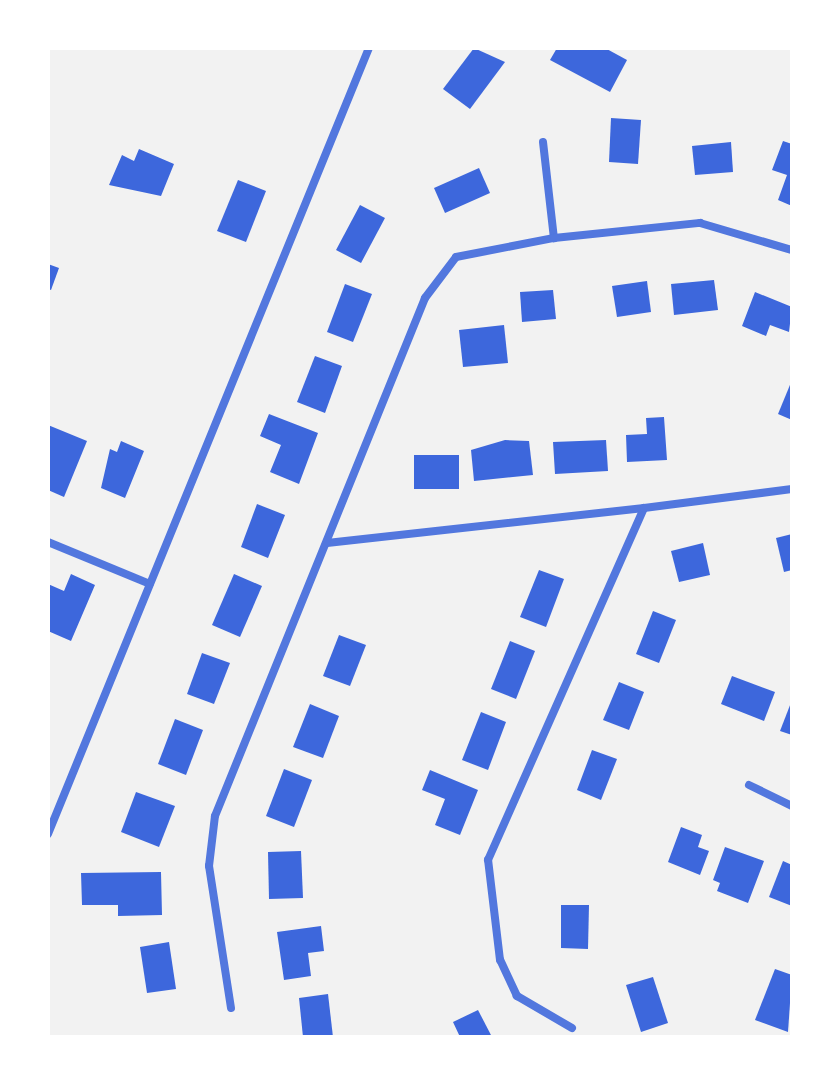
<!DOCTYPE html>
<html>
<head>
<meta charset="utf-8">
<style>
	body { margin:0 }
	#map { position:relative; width:840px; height:1085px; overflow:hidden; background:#f2f2f2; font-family:"Public Sans",sans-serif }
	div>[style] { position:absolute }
	.building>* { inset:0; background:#3d67dc }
	.minor>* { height:8px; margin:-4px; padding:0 4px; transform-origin:4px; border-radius:4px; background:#5277de }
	span { translate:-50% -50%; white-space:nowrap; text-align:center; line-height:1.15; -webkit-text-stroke:6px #fff; paint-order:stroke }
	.frame { position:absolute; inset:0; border:50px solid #fff; pointer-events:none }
</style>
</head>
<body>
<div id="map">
	<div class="building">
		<div style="clip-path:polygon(474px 48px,505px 62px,470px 109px,443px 89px)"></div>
		<div style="clip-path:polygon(557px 48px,605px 48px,627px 60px,610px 92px,550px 60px)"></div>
		<div style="clip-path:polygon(611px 118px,641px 120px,638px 164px,609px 162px)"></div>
		<div style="clip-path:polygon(783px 141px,792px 144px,792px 206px,778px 200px,787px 175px,772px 170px)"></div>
		<div style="clip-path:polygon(731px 142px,733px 172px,695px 175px,692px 146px)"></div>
		<div style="clip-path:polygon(139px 149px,174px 164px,161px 196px,109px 185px,122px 155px,134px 161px)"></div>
		<div style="clip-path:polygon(479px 168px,490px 193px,445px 213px,434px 188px)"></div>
		<div style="clip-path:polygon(238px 180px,266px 191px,246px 242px,217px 231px)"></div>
		<div style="clip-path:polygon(360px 205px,385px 218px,361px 263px,336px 250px)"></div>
		<div style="clip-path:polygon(48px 264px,59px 268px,51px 290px,48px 289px)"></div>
		<div style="clip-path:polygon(714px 280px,718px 310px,674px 315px,671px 284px)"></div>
		<div style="clip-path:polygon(647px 281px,651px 312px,617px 317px,612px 286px)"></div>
		<div style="clip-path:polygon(345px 284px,372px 294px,353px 342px,327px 332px)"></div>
		<div style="clip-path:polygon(553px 290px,556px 319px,522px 322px,520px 292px)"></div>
		<div style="clip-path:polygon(755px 292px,792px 307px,789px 332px,770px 325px,766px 336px,742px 326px)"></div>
		<div style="clip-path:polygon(504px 325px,508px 363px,463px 367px,459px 330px)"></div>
		<div style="clip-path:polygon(315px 356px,342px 366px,325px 413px,297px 402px)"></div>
		<div style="clip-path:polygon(792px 380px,792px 420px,778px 414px)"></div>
		<div style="clip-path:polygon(269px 414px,318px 433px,299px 484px,270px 472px,281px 445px,260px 436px)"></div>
		<div style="clip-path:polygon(664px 417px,667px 460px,627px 462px,626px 435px,647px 434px,646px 418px)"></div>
		<div style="clip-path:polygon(48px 425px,87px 441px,64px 497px,48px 490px)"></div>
		<div style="clip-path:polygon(505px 440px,529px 441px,533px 475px,474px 481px,471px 450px)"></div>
		<div style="clip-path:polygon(606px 440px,608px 471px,555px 474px,553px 442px)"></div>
		<div style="clip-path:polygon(121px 441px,144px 451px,125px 498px,101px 488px,110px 449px,117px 452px)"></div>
		<div style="clip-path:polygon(414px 455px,459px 455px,459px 489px,414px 489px)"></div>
		<div style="clip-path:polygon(257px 504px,285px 515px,268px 558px,241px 547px)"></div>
		<div style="clip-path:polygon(792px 534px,792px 570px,784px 572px,776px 538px)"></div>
		<div style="clip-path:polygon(703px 543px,710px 575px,679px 582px,671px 551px)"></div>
		<div style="clip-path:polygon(539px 570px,564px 579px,546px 627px,520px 617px)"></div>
		<div style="clip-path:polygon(71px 574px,95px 585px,71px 641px,48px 631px,48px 584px,64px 591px)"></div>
		<div style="clip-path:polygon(234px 574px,262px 586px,240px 637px,212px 625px)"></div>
		<div style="clip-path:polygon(653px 611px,676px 620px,659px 663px,636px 654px)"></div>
		<div style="clip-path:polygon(339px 635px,366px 645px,350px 686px,323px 676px)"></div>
		<div style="clip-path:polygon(510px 641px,535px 651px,516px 699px,491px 689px)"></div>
		<div style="clip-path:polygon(202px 653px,230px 663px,214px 704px,187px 694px)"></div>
		<div style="clip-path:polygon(732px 676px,775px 692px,764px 721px,721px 704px)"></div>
		<div style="clip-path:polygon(619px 682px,644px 692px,629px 730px,603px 720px)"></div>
		<div style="clip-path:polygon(792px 700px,792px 735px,780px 731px)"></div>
		<div style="clip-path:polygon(310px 704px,339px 716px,323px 758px,293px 747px)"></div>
		<div style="clip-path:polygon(481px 712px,506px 722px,488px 770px,462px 760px)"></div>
		<div style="clip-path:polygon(175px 719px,203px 730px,186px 775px,158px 764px)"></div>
		<div style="clip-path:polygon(592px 750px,617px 759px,601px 800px,577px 790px)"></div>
		<div style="clip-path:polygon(284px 769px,312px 780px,294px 827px,266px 816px)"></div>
		<div style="clip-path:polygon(430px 770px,478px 790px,460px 835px,435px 825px,445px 799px,422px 790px)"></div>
		<div style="clip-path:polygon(136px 792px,175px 806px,159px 847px,121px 832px)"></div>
		<div style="clip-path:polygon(681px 827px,702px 835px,698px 847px,709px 851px,700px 875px,668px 862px)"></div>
		<div style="clip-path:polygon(725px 847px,764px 861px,748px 903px,717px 891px,720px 883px,713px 880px)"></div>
		<div style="clip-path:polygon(301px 851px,303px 898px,269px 899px,268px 852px)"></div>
		<div style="clip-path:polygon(783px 861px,792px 865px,792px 906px,769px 897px)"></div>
		<div style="clip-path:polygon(161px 872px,162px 915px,118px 916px,118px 905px,82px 905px,81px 873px)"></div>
		<div style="clip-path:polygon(561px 905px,589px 905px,588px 949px,561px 948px)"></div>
		<div style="clip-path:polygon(321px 926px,324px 951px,308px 953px,311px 976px,284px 980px,277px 932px)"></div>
		<div style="clip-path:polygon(169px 942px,176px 989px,147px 993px,140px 947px)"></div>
		<div style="clip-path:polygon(775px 969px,792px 975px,788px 1032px,755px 1020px)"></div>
		<div style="clip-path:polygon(653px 977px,668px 1023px,641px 1032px,626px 985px)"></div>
		<div style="clip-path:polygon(328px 994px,333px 1037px,303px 1037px,299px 998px)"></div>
		<div style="clip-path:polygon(478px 1010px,492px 1037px,460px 1037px,453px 1022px)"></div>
	</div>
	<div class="minor">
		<div style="left:543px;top:142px;width:97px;rotate:83.5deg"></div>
		<div style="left:48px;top:542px;width:110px;rotate:22.4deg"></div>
		<div style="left:327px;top:543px;width:319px;rotate:-6.3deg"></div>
		<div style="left:749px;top:785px;width:48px;rotate:26deg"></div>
		<div style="left:48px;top:834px;width:849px;rotate:-67.79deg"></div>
		<div style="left:231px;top:1008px;width:144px;rotate:-98.8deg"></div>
		<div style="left:209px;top:866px;width:50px;rotate:-83.2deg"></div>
		<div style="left:215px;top:816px;width:559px;rotate:-67.93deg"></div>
		<div style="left:425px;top:298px;width:51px;rotate:-52.9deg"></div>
		<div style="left:456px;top:257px;width:100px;rotate:-11deg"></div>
		<div style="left:554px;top:238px;width:147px;rotate:-5.9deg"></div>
		<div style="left:700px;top:223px;width:96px;rotate:16.4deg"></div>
		<div style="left:572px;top:1028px;width:64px;rotate:-149.8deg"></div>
		<div style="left:517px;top:996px;width:40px;rotate:-115deg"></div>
		<div style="left:500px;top:960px;width:101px;rotate:-96.8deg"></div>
		<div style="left:488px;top:860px;width:385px;rotate:-66.1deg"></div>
		<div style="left:644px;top:508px;width:149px;rotate:-7.3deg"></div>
	</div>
	<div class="frame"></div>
</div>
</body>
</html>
